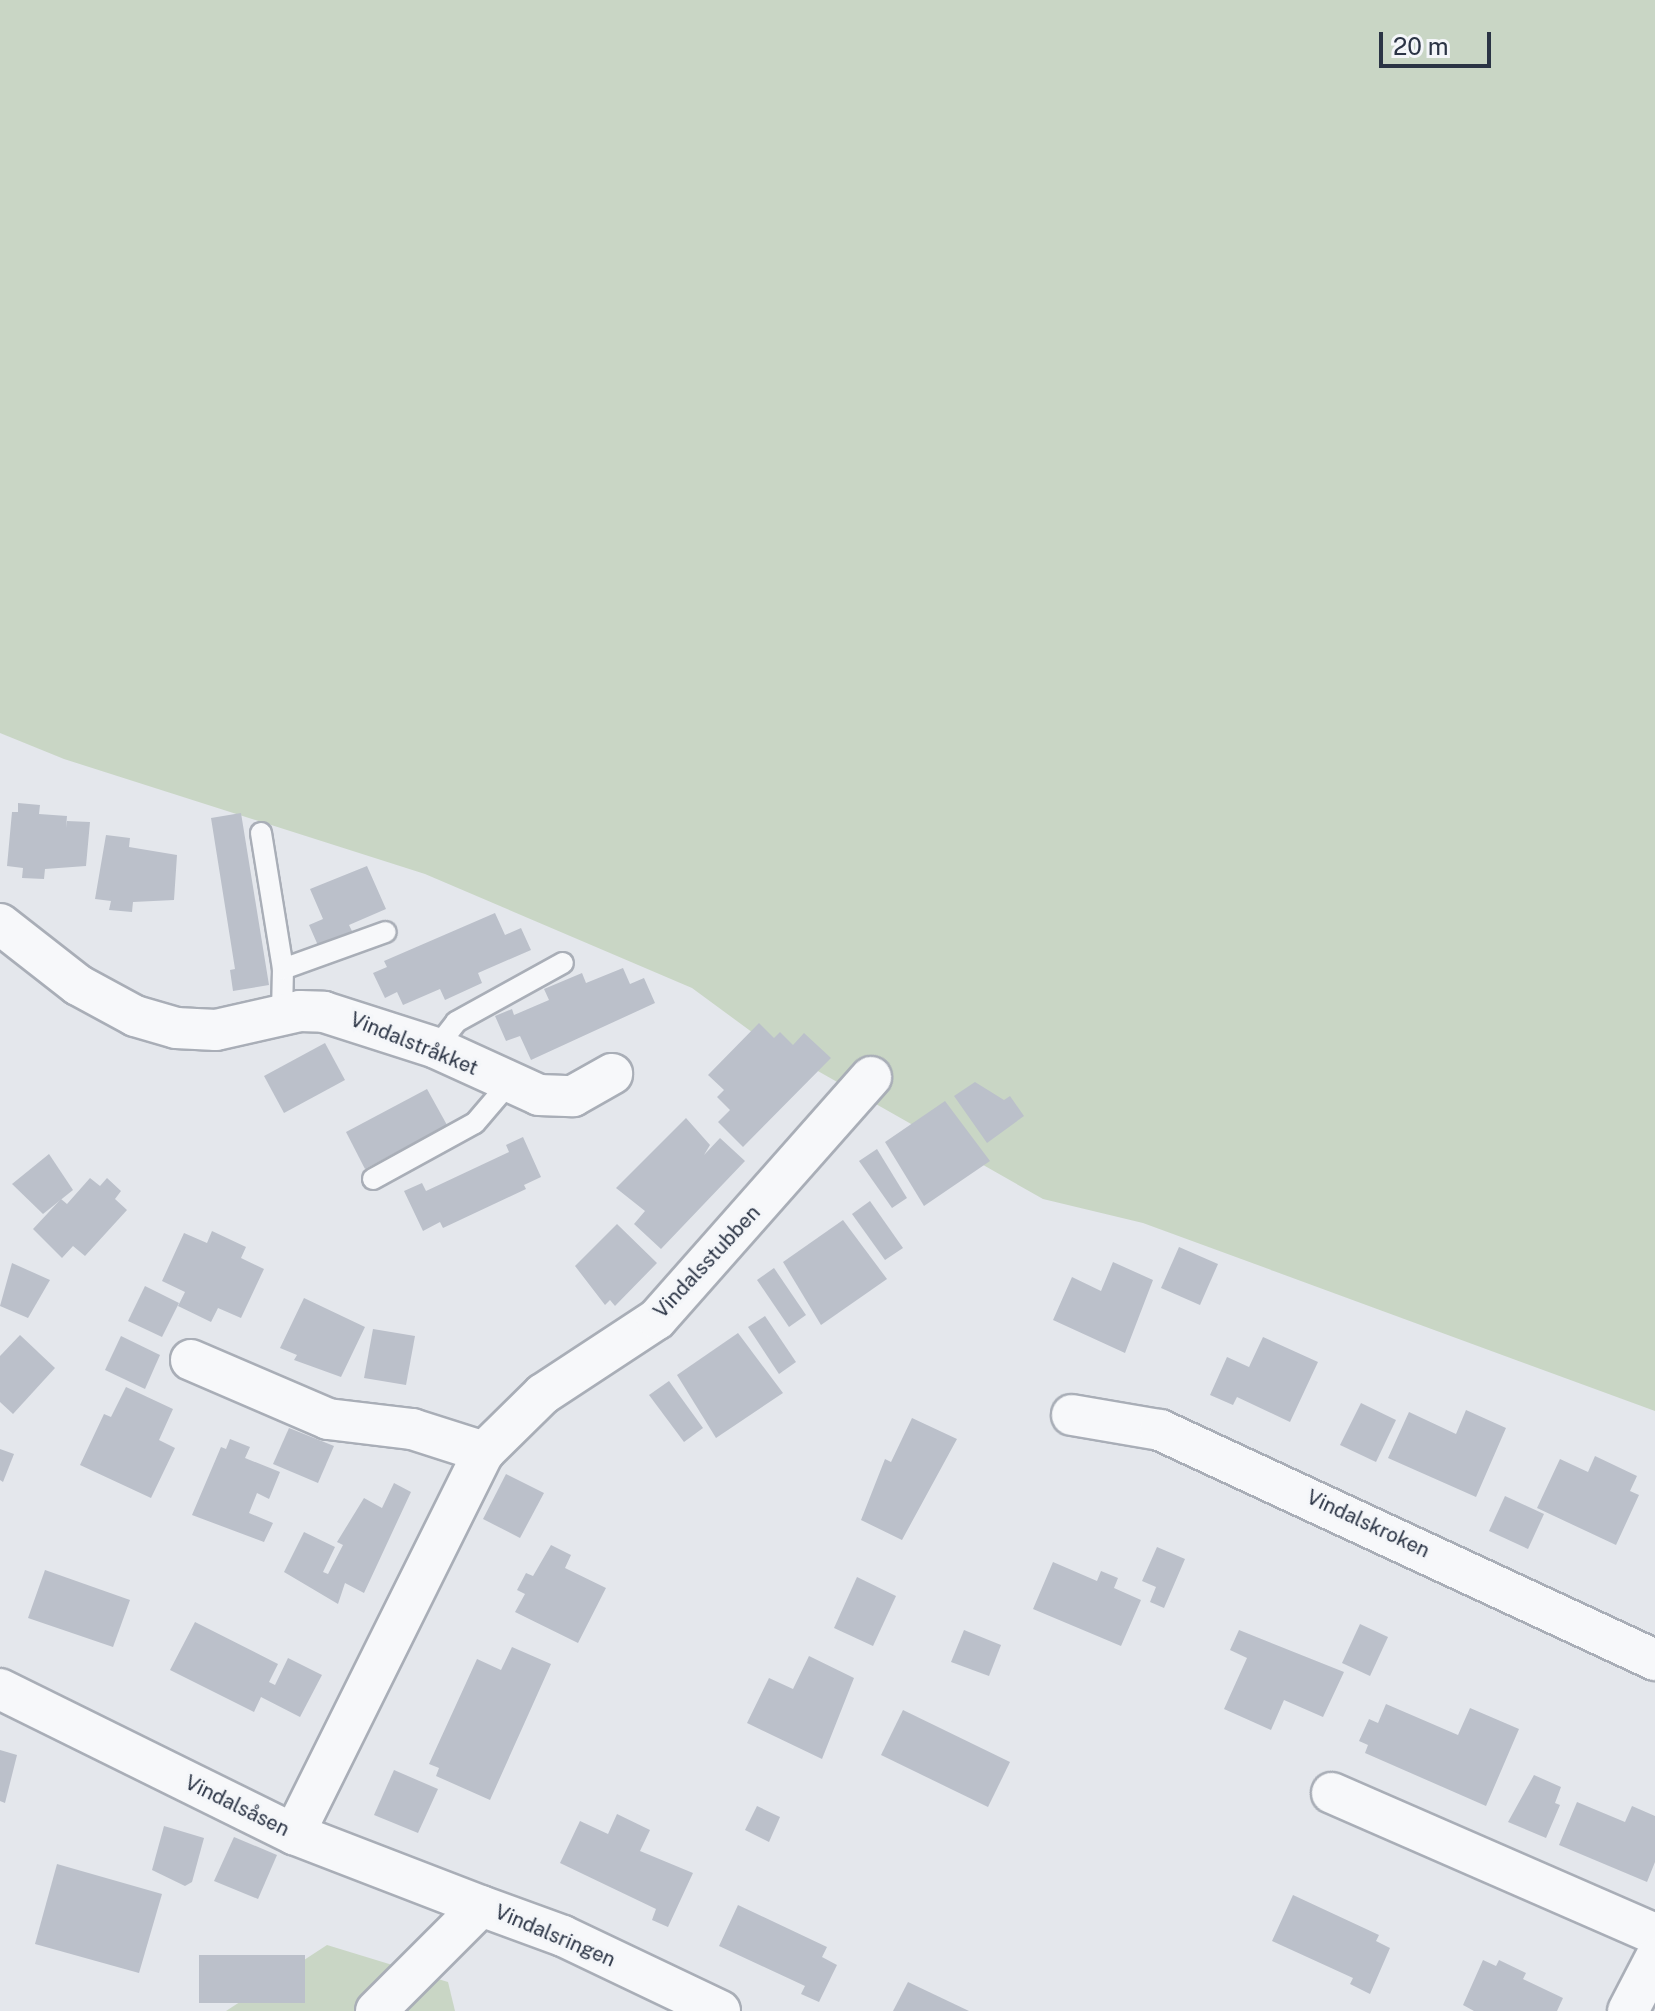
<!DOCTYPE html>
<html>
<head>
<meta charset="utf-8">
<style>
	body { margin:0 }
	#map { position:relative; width:1655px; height:2011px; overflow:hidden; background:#e4e7ec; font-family:"Public Sans",sans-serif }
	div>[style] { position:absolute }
	.green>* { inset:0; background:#c9d6c5 }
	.building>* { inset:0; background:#bbc0ca }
	.roads { filter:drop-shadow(2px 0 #a9aeb7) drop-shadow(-2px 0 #a9aeb7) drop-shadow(0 2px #a9aeb7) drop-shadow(0 -2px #a9aeb7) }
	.service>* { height:20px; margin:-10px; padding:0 10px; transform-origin:10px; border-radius:10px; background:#f7f8fa }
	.minor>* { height:40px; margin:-20px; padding:0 20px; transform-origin:20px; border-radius:20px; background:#f7f8fa }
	span { translate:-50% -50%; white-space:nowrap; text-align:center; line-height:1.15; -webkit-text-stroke:6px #f4f6f9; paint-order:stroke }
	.street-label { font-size:20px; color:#2b3445 }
	.scale { position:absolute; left:1379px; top:32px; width:112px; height:36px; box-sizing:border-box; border:4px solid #2b3445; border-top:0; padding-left:10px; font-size:24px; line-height:28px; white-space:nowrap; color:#2b3445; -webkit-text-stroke:6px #f4f6f9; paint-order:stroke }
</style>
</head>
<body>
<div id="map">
	<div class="green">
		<div style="clip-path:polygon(0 0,1655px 0,1655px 1411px,1143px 1223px,1043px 1199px,760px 1038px,692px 988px,425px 874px,64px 759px,0 733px)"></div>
		<div style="clip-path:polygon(327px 1945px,448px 1982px,455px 2011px,226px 2011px)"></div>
	</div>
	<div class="building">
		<div style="clip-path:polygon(18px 803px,40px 805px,39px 814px,67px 816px,66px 828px,67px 821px,90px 822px,86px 866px,45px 869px,44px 879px,22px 878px,23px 868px,7px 866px,12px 812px,18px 812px)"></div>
		<div style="clip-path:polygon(241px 813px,269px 985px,233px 991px,230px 970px,235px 969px,211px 818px)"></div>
		<div style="clip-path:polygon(106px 835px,130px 838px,129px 847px,177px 855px,174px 900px,133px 902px,132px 912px,109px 910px,111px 901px,95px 899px)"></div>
		<div style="clip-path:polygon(367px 866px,386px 909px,349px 925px,354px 935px,320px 950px,309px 925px,323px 919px,310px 889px)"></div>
		<div style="clip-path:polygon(495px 913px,505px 935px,521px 928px,531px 950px,478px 973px,482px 983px,445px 1000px,440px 989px,403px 1005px,397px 992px,385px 998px,373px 973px,387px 967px,384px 961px)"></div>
		<div style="clip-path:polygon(623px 968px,630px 984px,644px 978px,655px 1003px,531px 1060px,520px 1036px,506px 1041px,495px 1016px,512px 1009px,514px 1015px,549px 1000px,544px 989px,582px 973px,586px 983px)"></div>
		<div style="clip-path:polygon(759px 1023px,774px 1038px,780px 1032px,793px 1045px,804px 1033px,831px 1058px,743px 1147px,718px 1122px,730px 1110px,717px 1097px,724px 1090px,708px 1075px)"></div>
		<div style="clip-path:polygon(325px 1043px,345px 1080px,284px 1113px,264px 1076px)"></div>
		<div style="clip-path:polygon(975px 1082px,1004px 1100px,1010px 1096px,1024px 1116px,987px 1143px,954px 1096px)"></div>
		<div style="clip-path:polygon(427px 1089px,447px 1125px,365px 1169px,346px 1132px)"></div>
		<div style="clip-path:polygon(945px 1101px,990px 1161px,924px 1206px,885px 1142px)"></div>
		<div style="clip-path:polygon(686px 1118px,710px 1145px,704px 1155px,720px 1138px,745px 1161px,661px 1249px,634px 1224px,645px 1211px,616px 1188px)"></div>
		<div style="clip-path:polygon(523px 1137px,541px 1177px,524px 1185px,526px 1189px,443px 1228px,440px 1222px,423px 1231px,404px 1191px,422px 1183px,426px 1191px,509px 1152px,506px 1145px)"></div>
		<div style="clip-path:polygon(877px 1149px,907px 1198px,892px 1208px,859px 1161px)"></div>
		<div style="clip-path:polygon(49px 1154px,73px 1190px,43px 1214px,12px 1184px)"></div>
		<div style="clip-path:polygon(90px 1178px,100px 1186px,107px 1178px,121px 1191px,115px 1199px,127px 1210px,85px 1256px,73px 1246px,62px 1258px,33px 1229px,61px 1199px,67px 1204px)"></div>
		<div style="clip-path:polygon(870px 1201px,903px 1248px,885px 1260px,852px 1214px)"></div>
		<div style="clip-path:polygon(843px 1220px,887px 1279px,821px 1325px,783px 1262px)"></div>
		<div style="clip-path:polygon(617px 1224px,657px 1263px,615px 1306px,610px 1300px,605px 1305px,575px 1266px)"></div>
		<div style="clip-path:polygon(212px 1231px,246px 1247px,241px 1258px,264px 1269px,241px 1318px,218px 1308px,211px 1322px,178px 1306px,185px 1292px,162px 1281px,184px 1233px,207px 1243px)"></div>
		<div style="clip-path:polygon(1179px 1247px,1218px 1264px,1200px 1305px,1161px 1288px)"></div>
		<div style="clip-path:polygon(1113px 1262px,1153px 1280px,1125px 1353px,1053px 1320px,1072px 1277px,1101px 1291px)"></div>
		<div style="clip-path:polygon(12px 1263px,50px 1280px,28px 1318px,0 1306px)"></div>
		<div style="clip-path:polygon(774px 1268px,806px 1315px,789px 1327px,757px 1280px)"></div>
		<div style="clip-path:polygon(145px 1286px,179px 1303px,162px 1337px,128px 1321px)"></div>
		<div style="clip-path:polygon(304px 1298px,365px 1327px,341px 1377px,294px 1360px,297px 1355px,280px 1348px)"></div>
		<div style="clip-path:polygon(765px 1316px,796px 1362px,779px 1374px,748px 1327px)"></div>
		<div style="clip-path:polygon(373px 1329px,415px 1336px,406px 1385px,364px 1378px)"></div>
		<div style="clip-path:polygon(738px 1333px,783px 1393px,716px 1438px,677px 1375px)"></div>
		<div style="clip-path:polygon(20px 1335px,55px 1368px,13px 1414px,0 1402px,0 1356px)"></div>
		<div style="clip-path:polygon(121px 1336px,160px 1355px,145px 1389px,105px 1370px)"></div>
		<div style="clip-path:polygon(1263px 1337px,1318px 1362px,1290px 1422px,1237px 1397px,1233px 1405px,1210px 1395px,1227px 1357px,1249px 1367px)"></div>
		<div style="clip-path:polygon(669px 1381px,703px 1428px,684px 1442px,649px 1395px)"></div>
		<div style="clip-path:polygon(126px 1387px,173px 1409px,159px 1440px,175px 1448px,151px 1498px,80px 1465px,104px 1414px,111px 1417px)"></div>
		<div style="clip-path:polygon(1361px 1403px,1396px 1420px,1376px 1462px,1340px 1445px)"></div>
		<div style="clip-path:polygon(1466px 1410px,1506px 1428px,1476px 1497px,1388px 1458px,1409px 1412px,1456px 1434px)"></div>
		<div style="clip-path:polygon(912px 1418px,957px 1439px,902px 1540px,861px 1520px,885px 1459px,891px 1462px)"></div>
		<div style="clip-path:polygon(289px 1428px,334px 1446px,318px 1483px,273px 1464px)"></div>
		<div style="clip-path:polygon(230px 1439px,250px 1447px,245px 1458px,280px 1472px,269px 1499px,257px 1493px,249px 1513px,273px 1523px,264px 1542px,192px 1515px,221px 1447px,226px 1449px)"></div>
		<div style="clip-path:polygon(0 1449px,14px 1454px,3px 1482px,0 1480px)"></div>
		<div style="clip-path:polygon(1595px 1456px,1637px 1476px,1630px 1491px,1639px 1495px,1616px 1545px,1537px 1508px,1560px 1459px,1588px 1472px)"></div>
		<div style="clip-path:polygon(506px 1474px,544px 1493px,520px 1538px,483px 1519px)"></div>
		<div style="clip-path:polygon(394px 1483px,411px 1492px,364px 1593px,345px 1583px,338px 1604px,284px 1572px,304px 1532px,335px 1547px,323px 1572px,328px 1574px,343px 1545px,337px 1542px,364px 1498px,382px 1508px)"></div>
		<div style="clip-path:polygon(1505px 1496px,1544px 1514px,1528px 1549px,1489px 1531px)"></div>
		<div style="clip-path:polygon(551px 1545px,571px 1555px,565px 1568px,606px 1588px,578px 1643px,515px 1612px,525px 1594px,517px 1590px,526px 1573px,533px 1576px)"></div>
		<div style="clip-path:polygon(1157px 1547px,1185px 1559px,1164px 1608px,1150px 1602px,1156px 1587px,1142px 1581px)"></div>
		<div style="clip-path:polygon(1053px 1562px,1097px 1581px,1101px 1571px,1118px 1578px,1114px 1588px,1141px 1600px,1121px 1646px,1033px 1609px)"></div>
		<div style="clip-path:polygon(45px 1570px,130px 1600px,113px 1647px,28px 1618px)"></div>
		<div style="clip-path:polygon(857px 1577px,896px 1596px,873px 1646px,834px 1628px)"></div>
		<div style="clip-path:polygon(195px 1622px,278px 1664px,269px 1682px,275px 1685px,288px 1658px,322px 1675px,300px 1717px,261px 1697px,254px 1712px,170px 1670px)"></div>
		<div style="clip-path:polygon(1360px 1624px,1388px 1637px,1370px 1676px,1342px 1663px)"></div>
		<div style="clip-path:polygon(964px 1630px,1001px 1645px,989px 1676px,951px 1662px)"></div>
		<div style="clip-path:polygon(1239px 1630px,1344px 1672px,1323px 1717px,1284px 1700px,1271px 1730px,1224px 1709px,1247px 1658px,1230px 1650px)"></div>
		<div style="clip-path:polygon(512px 1647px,551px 1664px,490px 1800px,436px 1776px,439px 1768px,429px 1764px,477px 1659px,501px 1670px)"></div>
		<div style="clip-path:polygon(809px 1656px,854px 1678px,822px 1759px,747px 1723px,769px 1678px,793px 1689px)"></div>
		<div style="clip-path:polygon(1386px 1704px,1458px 1735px,1470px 1708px,1519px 1729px,1486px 1806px,1365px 1753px,1368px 1745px,1359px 1741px,1369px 1719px,1378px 1723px)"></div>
		<div style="clip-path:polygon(903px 1710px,1010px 1762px,988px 1807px,881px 1755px)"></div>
		<div style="clip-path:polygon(0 1750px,17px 1755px,5px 1803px,0 1801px)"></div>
		<div style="clip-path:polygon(394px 1770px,438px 1789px,418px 1833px,374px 1815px)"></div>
		<div style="clip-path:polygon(1534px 1775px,1561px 1787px,1555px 1803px,1560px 1805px,1546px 1838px,1508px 1822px)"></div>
		<div style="clip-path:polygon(1577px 1802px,1625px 1822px,1632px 1806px,1655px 1816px,1655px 1862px,1647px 1882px,1559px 1845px)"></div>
		<div style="clip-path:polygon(757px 1806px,780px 1817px,769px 1842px,745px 1830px)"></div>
		<div style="clip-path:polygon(617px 1814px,650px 1830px,640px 1851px,693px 1873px,668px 1927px,652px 1920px,656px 1909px,560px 1863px,580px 1821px,608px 1834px)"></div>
		<div style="clip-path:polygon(164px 1826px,204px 1838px,192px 1882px,185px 1886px,152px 1870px)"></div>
		<div style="clip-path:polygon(234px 1837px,277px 1855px,258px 1899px,214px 1881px)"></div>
		<div style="clip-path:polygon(57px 1864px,162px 1894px,139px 1973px,35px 1944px)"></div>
		<div style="clip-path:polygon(1293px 1895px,1379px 1935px,1376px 1941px,1390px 1948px,1370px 1994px,1350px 1984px,1353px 1978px,1272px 1941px)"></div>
		<div style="clip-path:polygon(738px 1905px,827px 1947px,822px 1957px,837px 1965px,819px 2002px,801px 1994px,805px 1986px,719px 1946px)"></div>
		<div style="clip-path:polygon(199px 1955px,305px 1955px,305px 2003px,199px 2003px)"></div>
		<div style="clip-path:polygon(1483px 1960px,1496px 1966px,1499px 1960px,1526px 1973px,1523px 1979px,1563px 1998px,1557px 2011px,1474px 2011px,1463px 2005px)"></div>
		<div style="clip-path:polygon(908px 1982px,969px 2011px,893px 2011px)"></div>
	</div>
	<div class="roads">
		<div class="service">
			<div style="left:261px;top:833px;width:138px;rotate:80.8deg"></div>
			<div style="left:283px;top:969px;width:45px;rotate:91.3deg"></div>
			<div style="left:283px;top:969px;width:109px;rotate:-19.8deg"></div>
			<div style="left:436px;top:1048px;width:33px;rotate:-52deg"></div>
			<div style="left:456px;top:1022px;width:122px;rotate:-28.9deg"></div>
			<div style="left:373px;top:1179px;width:116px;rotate:-28.8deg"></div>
			<div style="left:475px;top:1123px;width:52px;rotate:-49.6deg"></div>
		</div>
		<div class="minor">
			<div style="left:0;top:924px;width:99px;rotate:38deg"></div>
			<div style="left:78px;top:985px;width:65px;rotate:28.5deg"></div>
			<div style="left:135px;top:1016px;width:43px;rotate:16.3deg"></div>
			<div style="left:176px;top:1028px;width:40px;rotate:2.9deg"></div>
			<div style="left:216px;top:1030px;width:86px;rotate:-12.7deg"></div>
			<div style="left:300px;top:1011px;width:24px;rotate:2deg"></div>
			<div style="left:324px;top:1012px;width:118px;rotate:17.8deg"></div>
			<div style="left:436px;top:1048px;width:113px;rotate:24.5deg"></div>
			<div style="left:539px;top:1095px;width:34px;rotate:2deg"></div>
			<div style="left:573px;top:1096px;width:45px;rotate:-29.4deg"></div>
			<div style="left:191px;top:1360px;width:149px;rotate:23.3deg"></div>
			<div style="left:328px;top:1419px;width:85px;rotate:6.8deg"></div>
			<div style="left:412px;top:1429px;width:76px;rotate:17.7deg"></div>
			<div style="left:1072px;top:1415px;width:89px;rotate:9.7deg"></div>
			<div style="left:1160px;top:1430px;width:546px;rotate:24.92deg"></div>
			<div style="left:0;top:1689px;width:328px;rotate:26.3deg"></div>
			<div style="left:294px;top:1834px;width:200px;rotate:21.1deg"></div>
			<div style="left:1332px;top:1793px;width:352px;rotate:23.6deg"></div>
			<div style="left:294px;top:1834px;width:427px;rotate:-63.6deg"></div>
			<div style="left:484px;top:1452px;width:83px;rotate:-44.5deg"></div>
			<div style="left:543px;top:1394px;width:136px;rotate:-33.3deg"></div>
			<div style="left:657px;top:1319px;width:323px;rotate:-48.5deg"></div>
			<div style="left:376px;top:2011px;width:148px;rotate:-45deg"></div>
			<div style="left:481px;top:1906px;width:87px;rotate:20.1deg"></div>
			<div style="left:563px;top:1936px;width:174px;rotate:25.5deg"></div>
			<div style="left:1628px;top:2011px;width:59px;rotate:-62.6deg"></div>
		</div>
	</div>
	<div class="street-label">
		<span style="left:414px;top:1044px;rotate:22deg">Vindalstråkket</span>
		<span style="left:707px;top:1262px;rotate:-47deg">Vindalsstubben</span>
		<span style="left:1368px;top:1524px;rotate:25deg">Vindalskroken</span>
		<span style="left:237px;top:1806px;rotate:26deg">Vindalsåsen</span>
		<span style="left:555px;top:1936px;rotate:23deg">Vindalsringen</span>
	</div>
	<div class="scale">20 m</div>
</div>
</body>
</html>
